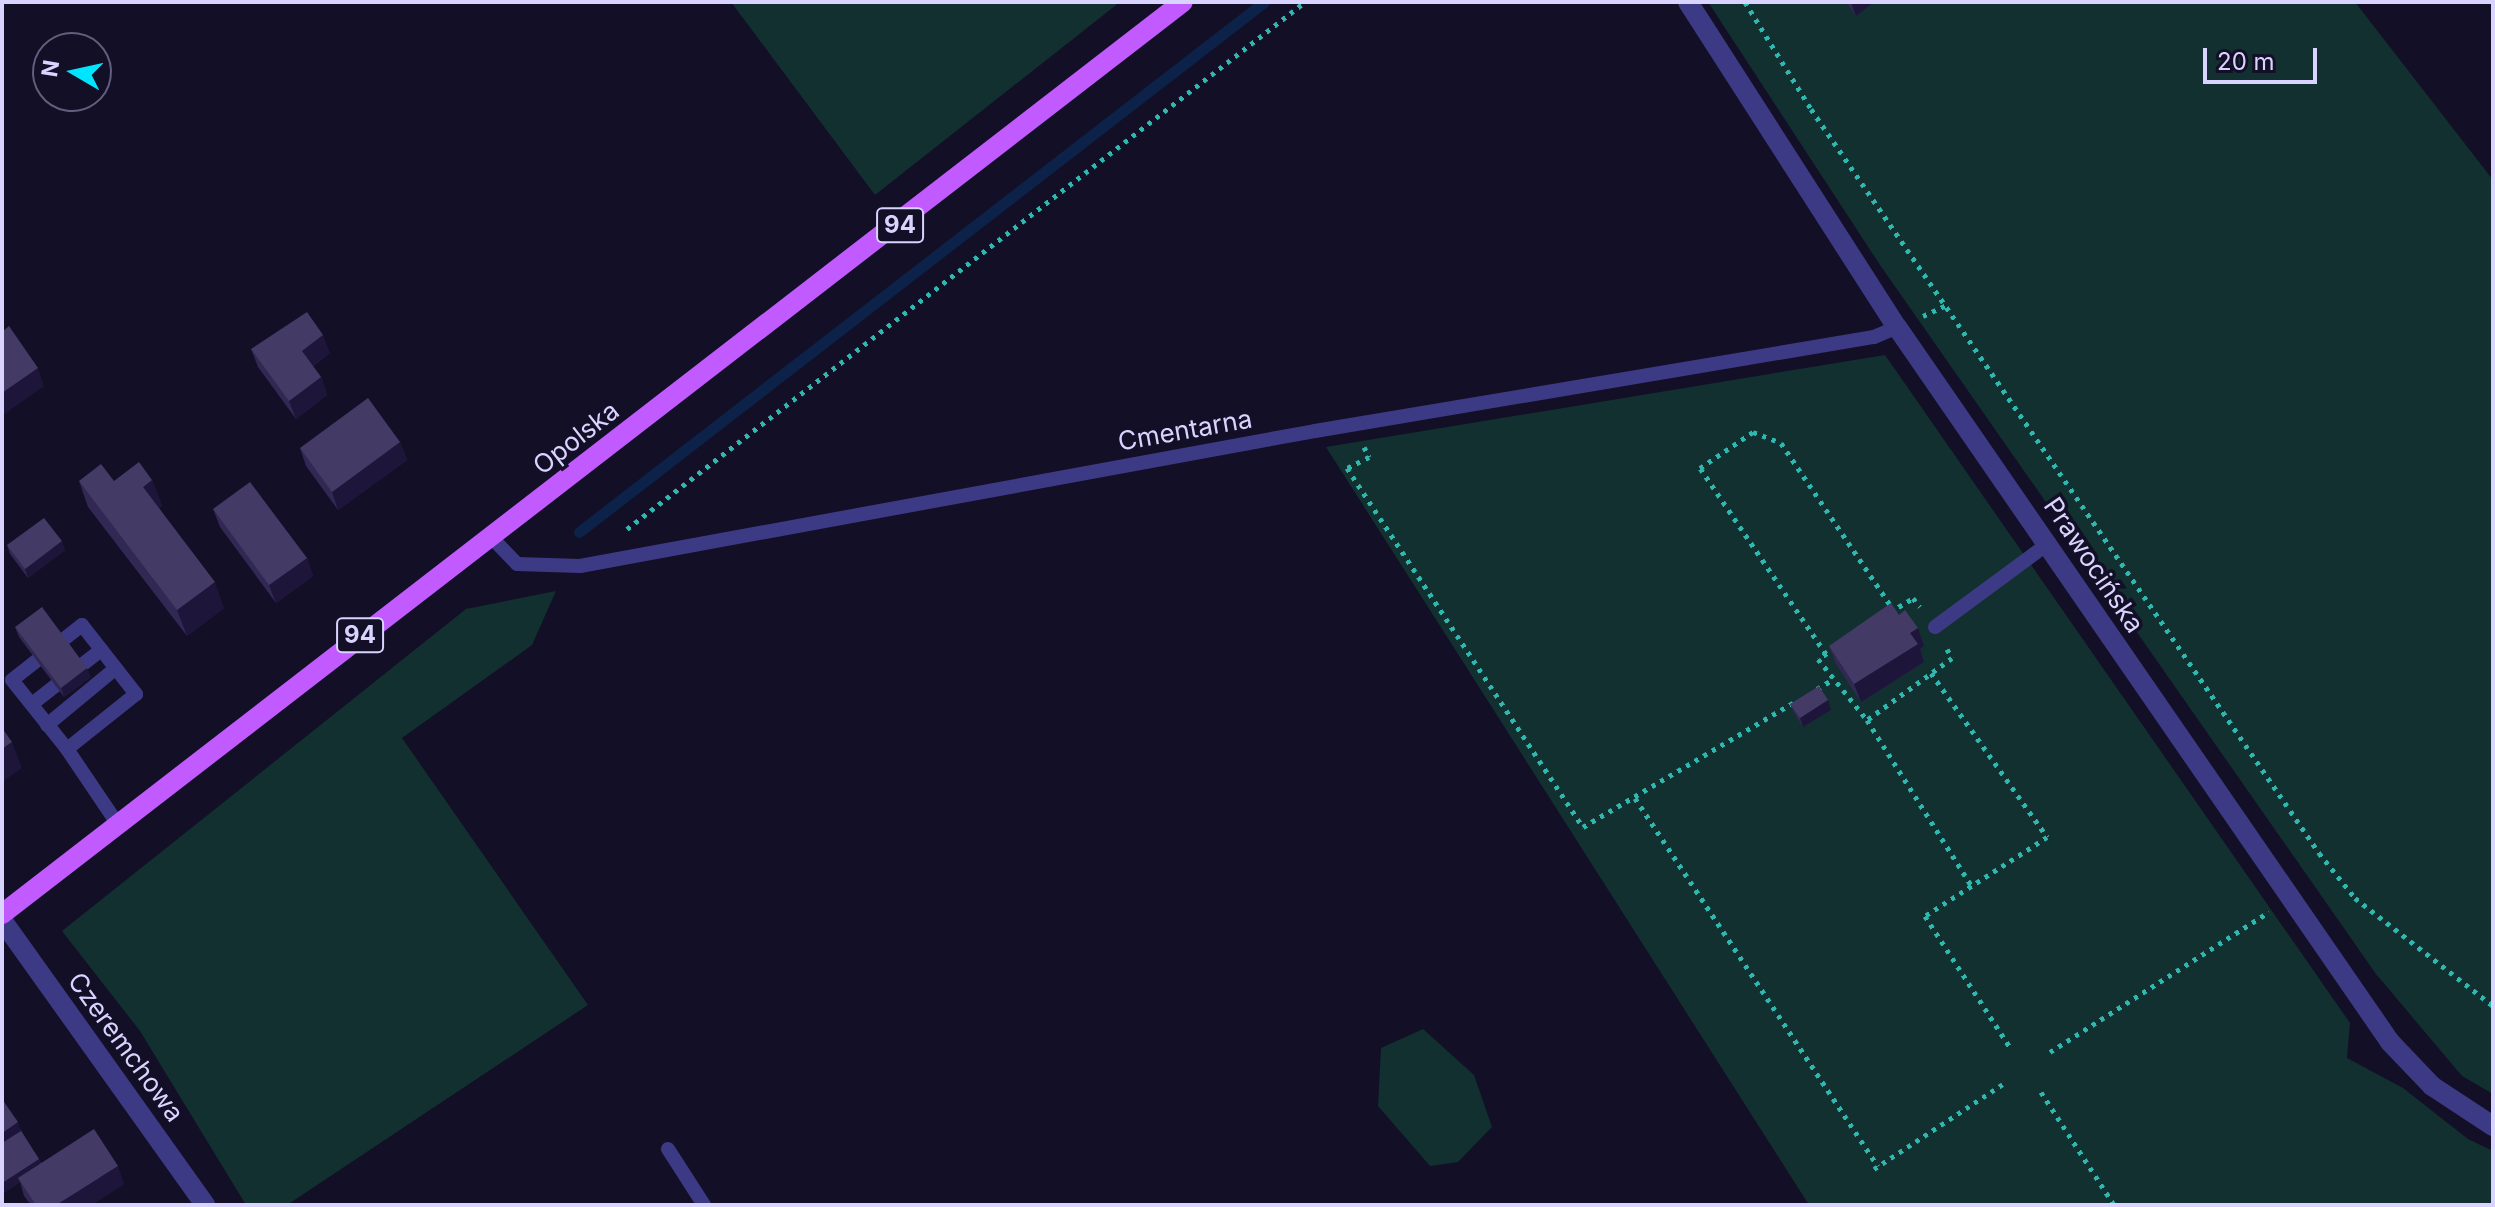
<!DOCTYPE html>
<html>
<head>
<meta charset="utf-8">
<style>
	body { margin:0 }
	#map { position:relative; width:2495px; height:1207px; overflow:hidden; background:#130f26; font-family:Inter,sans-serif }
	div>[style] { position:absolute }
	.green>* { inset:0; background:#12302f }
	.stream>* { height:11px; margin:-5.5px; padding:0 5.5px; transform-origin:5.5px; border-radius:5.5px; background:#0c2248 }
	.path>* { height:5px; margin-top:-2.5px; transform-origin:0; background:repeating-linear-gradient(90deg,#2fb8b0 0 4px,transparent 0 10px) }
	.lane>* { height:14px; margin:-7px; padding:0 7px; transform-origin:7px; border-radius:7px; background:#3d3a85 }
	.street>* { height:20px; margin:-10px; padding:0 10px; transform-origin:10px; border-radius:10px; background:#3d3a85 }
	.primary>* { height:20px; margin:-10px; padding:0 10px; transform-origin:10px; border-radius:10px; background:#c25bff }
	.wall>* { inset:0; background:#312854 }
	.shaded-wall>* { inset:0; background:#1d163a }
	.building>* { inset:0; background:#433a66 }
	span { translate:-50% -50%; white-space:nowrap; text-align:center; line-height:1.15; -webkit-text-stroke:7px #130f26; paint-order:stroke }
	.shield-label span { padding:2px 6px; background:#130f26; border:2px solid; border-radius:6px; -webkit-text-stroke-width:0 }
	.shield-label { font-size:24px; color:#d9d4ff; font-weight:700 }
	.street-label { font-size:26px; color:#d9d4ff }
	.frame { position:absolute; inset:0; border:4px solid #d9d4ff; pointer-events:none }
	.north { position:absolute; left:32px; top:32px; width:80px; height:80px; box-sizing:border-box; background:#130f26; border:2px solid #625e7d; border-radius:50%; rotate:279deg; font-size:22px; font-weight:700; line-height:32px; text-align:center; color:#d9d4ff }
	.north::after { content:''; display:block; margin:auto; width:28px; height:36px; background:#00e5ff; clip-path:polygon(50% 0,100% 100%,50% 72%,0 100%) }
	.scale { position:absolute; left:2203px; top:48px; width:114px; height:36px; box-sizing:border-box; border:4px solid #d9d4ff; border-top:0; padding-left:10px; font-size:24px; line-height:28px; white-space:nowrap; color:#d9d4ff; -webkit-text-stroke:6px #130f26; paint-order:stroke }
</style>
</head>
<body>
<div id="map">
	<div class="green">
		<div style="clip-path:polygon(731px 2px,1120px 2px,875px 195px)"></div>
		<div style="clip-path:polygon(1708px 2px,2355px 2px,2493px 180px,2493px 1094px,2462px 1076px,2376px 974px,1880px 265px)"></div>
		<div style="clip-path:polygon(1885px 355px,2350px 1023px,2347px 1058px,2403px 1088px,2468px 1139px,2493px 1151px,2493px 1205px,1809px 1205px,1326px 447px)"></div>
		<div style="clip-path:polygon(556px 591px,532px 645px,402px 738px,588px 1005px,287px 1205px,246px 1205px,140px 1031px,62px 931px,466px 609px)"></div>
		<div style="clip-path:polygon(1423px 1029px,1474px 1075px,1492px 1127px,1458px 1162px,1430px 1166px,1378px 1106px,1381px 1048px)"></div>
	</div>
	<div class="stream">
		<div style="left:579px;top:532px;width:866px;rotate:-37.73deg"></div>
	</div>
	<div class="path">
		<div style="left:1745px;top:2px;width:126px;rotate:58.3deg"></div>
		<div style="left:1811px;top:109px;width:901px;rotate:55.67deg"></div>
		<div style="left:2319px;top:853px;width:58px;rotate:51.3deg"></div>
		<div style="left:2355px;top:898px;width:175px;rotate:38deg"></div>
		<div style="left:1923px;top:316px;width:26px;rotate:-25deg"></div>
		<div style="left:1364px;top:447px;width:11px;rotate:63deg"></div>
		<div style="left:1369px;top:457px;width:25px;rotate:153deg"></div>
		<div style="left:1347px;top:468px;width:430px;rotate:56.7deg"></div>
		<div style="left:1583px;top:827px;width:245px;rotate:-30.6deg"></div>
		<div style="left:627px;top:529px;width:859px;rotate:-37.86deg"></div>
		<div style="left:1890px;top:612px;width:27px;rotate:-31deg"></div>
		<div style="left:1913px;top:598px;width:11px;rotate:52deg"></div>
		<div style="left:1835px;top:648px;width:20px;rotate:147deg"></div>
		<div style="left:1818px;top:659px;width:78px;rotate:51.2deg"></div>
		<div style="left:1947px;top:649px;width:10px;rotate:61deg"></div>
		<div style="left:1952px;top:658px;width:105px;rotate:143.9deg"></div>
		<div style="left:1867px;top:720px;width:197px;rotate:57.8deg"></div>
		<div style="left:1826px;top:654px;width:225px;rotate:-124.1deg"></div>
		<div style="left:1700px;top:468px;width:64px;rotate:-34.2deg"></div>
		<div style="left:1753px;top:432px;width:30px;rotate:21deg"></div>
		<div style="left:1781px;top:443px;width:200px;rotate:56deg"></div>
		<div style="left:1931px;top:673px;width:201px;rotate:54.7deg"></div>
		<div style="left:2047px;top:837px;width:145px;rotate:147.1deg"></div>
		<div style="left:1925px;top:916px;width:155px;rotate:57.1deg"></div>
		<div style="left:1817px;top:689px;width:17px;rotate:-31deg"></div>
		<div style="left:1635px;top:798px;width:441px;rotate:56.6deg"></div>
		<div style="left:2050px;top:1052px;width:260px;rotate:-32.6deg"></div>
		<div style="left:2041px;top:1092px;width:135px;rotate:57.1deg"></div>
		<div style="left:1874px;top:1169px;width:154px;rotate:-33.4deg"></div>
	</div>
	<div class="lane">
		<div style="left:492px;top:538px;width:36px;rotate:46deg"></div>
		<div style="left:517px;top:564px;width:63px;rotate:1.8deg"></div>
		<div style="left:580px;top:566px;width:747px;rotate:-10.41deg"></div>
		<div style="left:1315px;top:431px;width:567px;rotate:-9.55deg"></div>
		<div style="left:1874px;top:337px;width:25px;rotate:-23deg"></div>
		<div style="left:82px;top:625px;width:88px;rotate:52deg"></div>
		<div style="left:136px;top:694px;width:88px;rotate:141.4deg"></div>
		<div style="left:67px;top:749px;width:88px;rotate:-128.6deg"></div>
		<div style="left:12px;top:680px;width:89px;rotate:-38.2deg"></div>
		<div style="left:1935px;top:627px;width:142px;rotate:-36.4deg"></div>
		<div style="left:32px;top:704px;width:88px;rotate:-38deg"></div>
		<div style="left:47px;top:725px;width:89px;rotate:-39.6deg"></div>
		<div style="left:67px;top:749px;width:89px;rotate:56deg"></div>
		<div style="left:668px;top:1149px;width:67px;rotate:57.3deg"></div>
	</div>
	<div class="street">
		<div style="left:1688px;top:2px;width:386px;rotate:57.3deg"></div>
		<div style="left:1897px;top:327px;width:868px;rotate:55.41deg"></div>
		<div style="left:2390px;top:1042px;width:61px;rotate:46.3deg"></div>
		<div style="left:2432px;top:1086px;width:73px;rotate:33.3deg"></div>
		<div style="left:2px;top:920px;width:350px;rotate:54.5deg"></div>
	</div>
	<div class="primary">
		<div style="left:2px;top:914px;width:1492px;rotate:-37.68deg"></div>
	</div>
	<div class="wall">
		<div style="clip-path:polygon(1846px 2px,1874px 2px,1856px 16px)"></div>
		<div style="clip-path:polygon(251px 349px,330px 353px,313px 366px,321px 377px,327px 395px,296px 419px,258px 367px)"></div>
		<div style="clip-path:polygon(400px 442px,407px 460px,338px 510px,306px 466px,300px 448px)"></div>
		<div style="clip-path:polygon(152px 480px,162px 506px,159px 508px,224px 608px,187px 636px,88px 507px,79px 481px,114px 481px)"></div>
		<div style="clip-path:polygon(213px 509px,307px 558px,313px 576px,276px 603px,220px 527px)"></div>
		<div style="clip-path:polygon(7px 545px,65px 550px,28px 578px,10px 554px)"></div>
		<div style="clip-path:polygon(1899px 615px,1924px 646px,1920px 649px,1924px 662px,1861px 702px,1836px 664px,1829px 646px)"></div>
		<div style="clip-path:polygon(15px 627px,91px 677px,64px 697px,19px 637px)"></div>
		<div style="clip-path:polygon(1790px 704px,1831px 710px,1803px 727px,1794px 713px)"></div>
		<div style="clip-path:polygon(2px 1099px,41px 1163px,124px 1184px,91px 1205px,31px 1205px,24px 1196px,20px 1182px,2px 1194px)"></div>
	</div>
	<div class="shaded-wall">
		<div style="clip-path:polygon(1851px 2px,1874px 2px,1856px 16px)"></div>
		<div style="clip-path:polygon(323px 335px,330px 353px,308px 369px,302px 351px)"></div>
		<div style="clip-path:polygon(38px 368px,44px 386px,2px 416px,2px 393px)"></div>
		<div style="clip-path:polygon(321px 377px,327px 395px,296px 419px,289px 401px)"></div>
		<div style="clip-path:polygon(400px 442px,407px 460px,338px 510px,332px 492px)"></div>
		<div style="clip-path:polygon(152px 480px,162px 506px,153px 513px,143px 487px)"></div>
		<div style="clip-path:polygon(62px 541px,65px 550px,28px 578px,25px 569px)"></div>
		<div style="clip-path:polygon(307px 558px,313px 576px,276px 603px,269px 585px)"></div>
		<div style="clip-path:polygon(215px 582px,224px 608px,187px 636px,177px 610px)"></div>
		<div style="clip-path:polygon(1918px 628px,1924px 646px,1920px 649px,1924px 662px,1861px 702px,1854px 684px,1910px 633px)"></div>
		<div style="clip-path:polygon(87px 668px,91px 677px,64px 697px,61px 688px)"></div>
		<div style="clip-path:polygon(1828px 700px,1831px 710px,1803px 727px,1800px 718px)"></div>
		<div style="clip-path:polygon(12px 742px,22px 768px,2px 782px,2px 749px)"></div>
		<div style="clip-path:polygon(18px 1122px,24px 1140px,2px 1155px,2px 1133px)"></div>
		<div style="clip-path:polygon(39px 1159px,42px 1168px,18px 1178px,20px 1182px,2px 1194px,2px 1183px)"></div>
		<div style="clip-path:polygon(118px 1166px,124px 1184px,91px 1205px,56px 1205px)"></div>
	</div>
	<div class="building">
		<div style="clip-path:polygon(307px 312px,323px 335px,302px 351px,321px 377px,289px 401px,251px 349px)"></div>
		<div style="clip-path:polygon(9px 326px,38px 368px,2px 393px,2px 332px)"></div>
		<div style="clip-path:polygon(368px 398px,400px 442px,332px 492px,300px 448px)"></div>
		<div style="clip-path:polygon(139px 462px,152px 480px,143px 487px,215px 582px,177px 610px,79px 481px,101px 464px,114px 481px)"></div>
		<div style="clip-path:polygon(250px 482px,307px 558px,269px 585px,213px 509px)"></div>
		<div style="clip-path:polygon(44px 518px,62px 541px,25px 569px,7px 545px)"></div>
		<div style="clip-path:polygon(1891px 603px,1899px 615px,1905px 610px,1918px 628px,1910px 633px,1918px 644px,1854px 684px,1829px 646px)"></div>
		<div style="clip-path:polygon(42px 607px,87px 668px,61px 688px,15px 627px)"></div>
		<div style="clip-path:polygon(1819px 686px,1828px 700px,1800px 718px,1790px 704px)"></div>
		<div style="clip-path:polygon(2px 728px,12px 742px,2px 749px)"></div>
		<div style="clip-path:polygon(2px 1099px,18px 1122px,2px 1133px)"></div>
		<div style="clip-path:polygon(94px 1129px,118px 1166px,56px 1205px,36px 1205px,18px 1178px)"></div>
		<div style="clip-path:polygon(21px 1131px,39px 1159px,2px 1183px,2px 1143px)"></div>
	</div>
	<div class="shield-label">
		<span style="left:900px;top:225px">94</span>
		<span style="left:360px;top:635px">94</span>
	</div>
	<div class="street-label">
		<span style="left:1185px;top:430px;rotate:-10deg">Cmentarna</span>
		<span style="left:576px;top:438px;rotate:-38deg">Opolska</span>
		<span style="left:2094px;top:565px;rotate:56deg">Prawocińska</span>
		<span style="left:126px;top:1047px;rotate:54deg">Czeremchowa</span>
	</div>
	<div class="frame"></div>
	<div class="north">N</div>
	<div class="scale">20 m</div>
</div>
</body>
</html>
